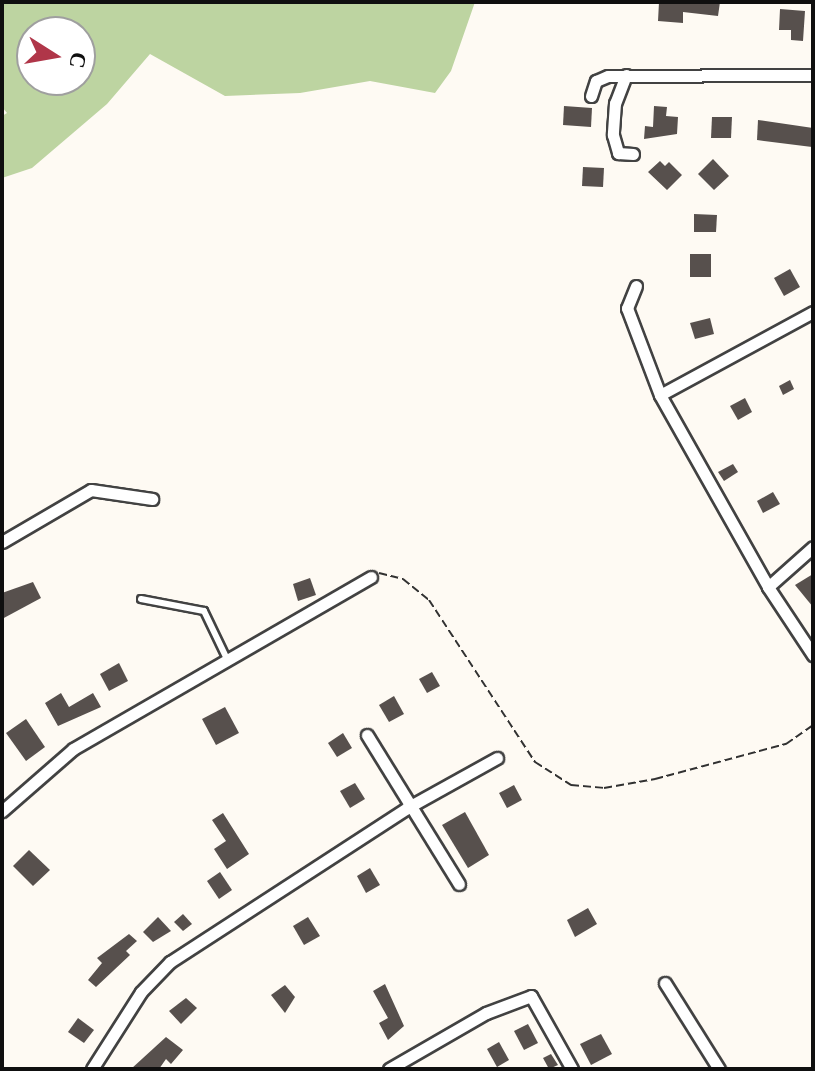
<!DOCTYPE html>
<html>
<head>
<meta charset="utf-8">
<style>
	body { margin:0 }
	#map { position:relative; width:815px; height:1071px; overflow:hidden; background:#fefaf3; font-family:"Times New Roman",serif }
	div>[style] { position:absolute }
	.forest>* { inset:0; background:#bdd4a1 }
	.building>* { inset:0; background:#57504d }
	.path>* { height:2px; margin-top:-1px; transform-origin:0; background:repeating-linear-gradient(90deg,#313131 0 8px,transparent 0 12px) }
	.roads { filter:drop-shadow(2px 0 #424242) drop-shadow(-2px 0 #424242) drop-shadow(0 2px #424242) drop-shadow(0 -2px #424242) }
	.lane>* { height:6px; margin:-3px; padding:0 3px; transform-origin:3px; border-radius:3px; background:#fff }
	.street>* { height:11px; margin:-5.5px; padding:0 5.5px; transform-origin:5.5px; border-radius:5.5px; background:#fff }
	span { translate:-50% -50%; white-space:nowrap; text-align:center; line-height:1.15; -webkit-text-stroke:8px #fff; paint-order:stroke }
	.frame { position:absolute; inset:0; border:4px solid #0f0f0f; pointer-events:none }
	.north { position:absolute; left:16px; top:16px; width:80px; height:80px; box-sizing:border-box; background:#fff; border:2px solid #9f9f9f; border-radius:50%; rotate:101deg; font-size:22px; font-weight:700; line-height:32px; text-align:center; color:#0f0f0f }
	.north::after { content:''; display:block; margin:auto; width:28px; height:36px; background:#b03649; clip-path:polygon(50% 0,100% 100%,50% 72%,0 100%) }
</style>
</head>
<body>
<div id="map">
	<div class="forest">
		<div style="clip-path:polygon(evenodd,2px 2px,475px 2px,451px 71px,435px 93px,370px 81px,300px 93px,225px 96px,150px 54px,107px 104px,32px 168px,2px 178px,2px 116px,7px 113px,2px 107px,2px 2px,32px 32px,80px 32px,80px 80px,32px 80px,32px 32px)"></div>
	</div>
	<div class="building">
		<div style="clip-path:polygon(659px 2px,720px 2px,718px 16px,683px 12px,683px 23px,658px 21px)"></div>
		<div style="clip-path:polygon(780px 9px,805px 11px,803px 41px,791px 40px,791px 30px,779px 30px)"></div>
		<div style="clip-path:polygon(564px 106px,592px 108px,591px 127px,563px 125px)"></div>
		<div style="clip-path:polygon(654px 106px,667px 107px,666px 116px,678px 117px,677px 134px,644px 139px,645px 126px,653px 127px)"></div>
		<div style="clip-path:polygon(712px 117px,732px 117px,731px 138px,711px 138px)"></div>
		<div style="clip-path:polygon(758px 120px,813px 128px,812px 147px,757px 140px)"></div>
		<div style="clip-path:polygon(713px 159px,729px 176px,714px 190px,698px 174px)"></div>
		<div style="clip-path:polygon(660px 161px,665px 166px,669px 162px,682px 175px,667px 190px,648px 172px)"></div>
		<div style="clip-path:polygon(583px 167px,604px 168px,603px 187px,582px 186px)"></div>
		<div style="clip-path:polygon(694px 214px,717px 215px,716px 232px,694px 232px)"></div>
		<div style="clip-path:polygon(690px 254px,711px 254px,711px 277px,690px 277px)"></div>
		<div style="clip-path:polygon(790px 269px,800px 287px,784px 296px,774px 278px)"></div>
		<div style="clip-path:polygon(710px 318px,714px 334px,695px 339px,690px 323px)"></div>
		<div style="clip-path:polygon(790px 380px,794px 389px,783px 395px,779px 386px)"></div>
		<div style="clip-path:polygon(745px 398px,752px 412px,738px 420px,730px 406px)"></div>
		<div style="clip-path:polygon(733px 464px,738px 472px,724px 481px,718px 472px)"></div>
		<div style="clip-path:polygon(773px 492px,780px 504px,763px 513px,757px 501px)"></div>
		<div style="clip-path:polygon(813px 574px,813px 607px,795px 585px)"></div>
		<div style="clip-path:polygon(310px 578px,316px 595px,298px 601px,293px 584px)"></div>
		<div style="clip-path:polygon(33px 582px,41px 598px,2px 619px,2px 593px)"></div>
		<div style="clip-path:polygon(119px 663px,128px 681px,109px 691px,100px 674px)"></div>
		<div style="clip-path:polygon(432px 672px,440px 686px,427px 693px,419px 679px)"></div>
		<div style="clip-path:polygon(61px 693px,69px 707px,93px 693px,101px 707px,58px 726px,45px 703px)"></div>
		<div style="clip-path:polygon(394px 696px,404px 714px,389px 722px,379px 705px)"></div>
		<div style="clip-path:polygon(225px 707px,239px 733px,216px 745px,202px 719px)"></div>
		<div style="clip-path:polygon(26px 719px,45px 747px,26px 761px,6px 733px)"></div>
		<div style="clip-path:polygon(343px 733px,352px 748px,337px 757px,328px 743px)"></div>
		<div style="clip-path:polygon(355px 783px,365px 799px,350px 808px,340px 791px)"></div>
		<div style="clip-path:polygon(514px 785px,522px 800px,507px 808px,499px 793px)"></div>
		<div style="clip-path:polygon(465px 812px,489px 855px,468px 868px,442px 825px)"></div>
		<div style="clip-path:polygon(223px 813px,249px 854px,227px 869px,214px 849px,226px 841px,212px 820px)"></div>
		<div style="clip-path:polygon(29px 850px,50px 870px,33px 886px,13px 866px)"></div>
		<div style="clip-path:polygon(370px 868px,380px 885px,366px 893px,357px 876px)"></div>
		<div style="clip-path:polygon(220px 872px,232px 890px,219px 899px,207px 881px)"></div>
		<div style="clip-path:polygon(588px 908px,597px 924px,575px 937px,567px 920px)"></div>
		<div style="clip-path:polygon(183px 914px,192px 924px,183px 931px,174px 922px)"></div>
		<div style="clip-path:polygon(158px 917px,171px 931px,153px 942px,143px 932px)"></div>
		<div style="clip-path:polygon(308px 917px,320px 936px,304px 945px,293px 926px)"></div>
		<div style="clip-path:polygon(129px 934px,137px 941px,126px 951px,130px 955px,96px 987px,88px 980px,102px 963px,97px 958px)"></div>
		<div style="clip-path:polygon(385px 984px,404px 1026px,388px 1040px,379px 1023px,388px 1018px,373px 991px)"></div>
		<div style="clip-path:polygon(285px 985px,295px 997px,285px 1013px,271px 995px)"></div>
		<div style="clip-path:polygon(186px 998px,197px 1008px,181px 1024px,169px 1011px)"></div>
		<div style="clip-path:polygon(78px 1018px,94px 1030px,84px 1043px,68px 1032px)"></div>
		<div style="clip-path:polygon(528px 1024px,538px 1043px,524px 1050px,514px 1031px)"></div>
		<div style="clip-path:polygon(601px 1034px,612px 1054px,591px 1065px,580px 1044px)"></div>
		<div style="clip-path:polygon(166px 1037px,183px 1050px,171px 1064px,166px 1059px,159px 1069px,131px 1069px)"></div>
		<div style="clip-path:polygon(499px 1042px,509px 1060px,497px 1067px,487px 1049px)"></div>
		<div style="clip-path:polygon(551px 1054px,558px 1065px,549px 1069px,543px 1058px)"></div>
	</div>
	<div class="path">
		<div style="left:379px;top:573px;width:25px;rotate:14deg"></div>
		<div style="left:403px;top:579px;width:33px;rotate:39deg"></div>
		<div style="left:429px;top:600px;width:194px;rotate:56.8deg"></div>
		<div style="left:535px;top:762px;width:43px;rotate:32.6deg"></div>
		<div style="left:571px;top:785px;width:33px;rotate:5deg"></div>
		<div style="left:604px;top:788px;width:52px;rotate:-10deg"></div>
		<div style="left:655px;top:779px;width:136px;rotate:-15deg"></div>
		<div style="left:786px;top:744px;width:33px;rotate:-35deg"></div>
	</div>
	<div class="roads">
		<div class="lane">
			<div style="left:141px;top:599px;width:64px;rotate:10.8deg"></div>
			<div style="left:204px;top:611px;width:51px;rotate:64.4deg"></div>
		</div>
		<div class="street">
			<div style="left:626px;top:75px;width:30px;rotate:111deg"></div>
			<div style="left:615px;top:103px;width:32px;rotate:94deg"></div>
			<div style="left:613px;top:135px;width:19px;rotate:74deg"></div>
			<div style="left:618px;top:153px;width:15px;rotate:4deg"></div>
			<div style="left:591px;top:96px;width:16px;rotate:-72deg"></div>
			<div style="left:596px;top:81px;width:13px;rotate:-23deg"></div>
			<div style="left:608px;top:76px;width:205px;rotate:-0.3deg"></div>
			<div style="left:636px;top:286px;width:24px;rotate:112deg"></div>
			<div style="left:627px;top:308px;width:93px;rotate:69.2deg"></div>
			<div style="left:660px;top:395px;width:220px;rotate:60.6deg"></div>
			<div style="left:768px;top:587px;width:82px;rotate:56.5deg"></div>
			<div style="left:660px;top:395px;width:174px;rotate:-28.5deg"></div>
			<div style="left:2px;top:542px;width:103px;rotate:-30.3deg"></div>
			<div style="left:91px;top:490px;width:62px;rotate:8.4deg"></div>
			<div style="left:768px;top:587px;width:60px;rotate:-41.6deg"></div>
			<div style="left:367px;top:735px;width:175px;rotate:58.3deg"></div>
			<div style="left:2px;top:811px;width:94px;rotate:-41.1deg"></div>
			<div style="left:73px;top:749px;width:344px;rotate:-30deg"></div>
			<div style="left:665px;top:983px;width:102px;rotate:57.9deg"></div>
			<div style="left:92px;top:1069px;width:91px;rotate:-57.5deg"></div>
			<div style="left:141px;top:992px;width:42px;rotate:-46deg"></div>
			<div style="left:170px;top:962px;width:283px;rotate:-33deg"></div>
			<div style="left:407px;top:808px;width:103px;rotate:-29.1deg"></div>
			<div style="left:389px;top:1069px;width:112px;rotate:-30deg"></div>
			<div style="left:486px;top:1013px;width:48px;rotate:-20.7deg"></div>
			<div style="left:531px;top:996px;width:84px;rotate:60.7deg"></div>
		</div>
	</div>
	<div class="frame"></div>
	<div class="north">С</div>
</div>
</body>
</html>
